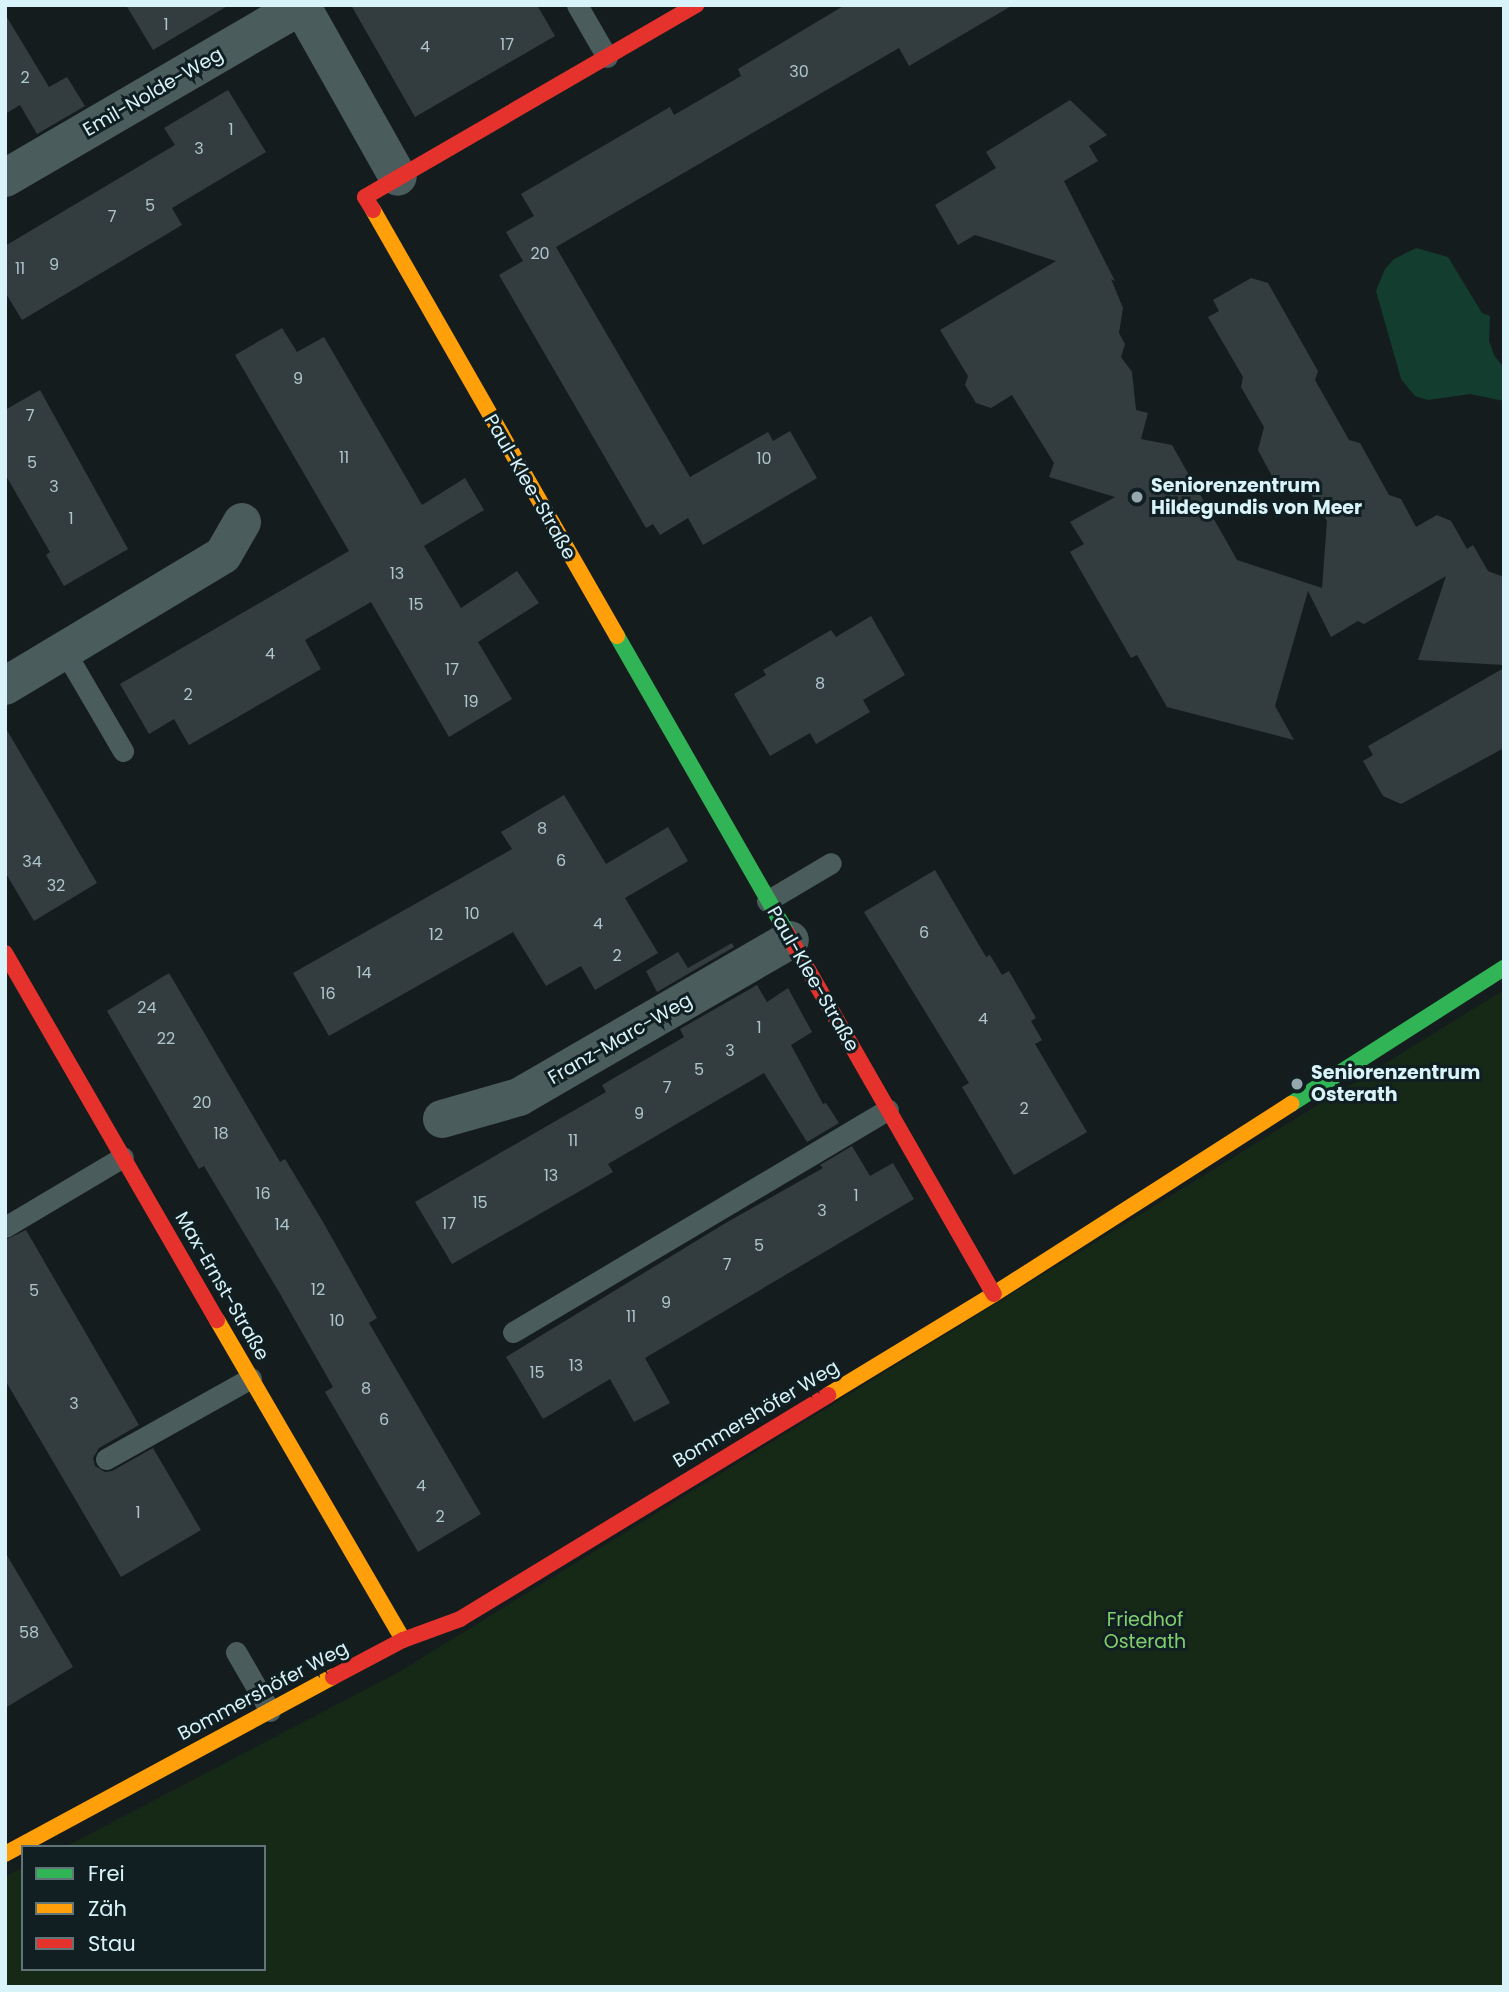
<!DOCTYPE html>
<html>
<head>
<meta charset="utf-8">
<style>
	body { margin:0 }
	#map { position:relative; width:1509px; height:1992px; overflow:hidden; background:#151c1e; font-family:Poppins,sans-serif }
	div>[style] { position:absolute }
	.green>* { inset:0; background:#152916 }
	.water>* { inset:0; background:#133d2f }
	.building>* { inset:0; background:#333d40 }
	.lane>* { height:21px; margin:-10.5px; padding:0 10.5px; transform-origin:10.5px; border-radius:10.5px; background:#4b5c5d }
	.street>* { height:38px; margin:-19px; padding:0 19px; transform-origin:19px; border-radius:19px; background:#4b5c5d }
	.fast>* { height:16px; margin:-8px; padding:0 8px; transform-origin:8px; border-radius:8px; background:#30b455 }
	.slow>* { height:16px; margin:-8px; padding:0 8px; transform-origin:8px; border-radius:8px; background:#ff9f0a }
	.jam>* { height:16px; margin:-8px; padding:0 8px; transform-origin:8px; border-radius:8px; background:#e5322d }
	.dots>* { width:19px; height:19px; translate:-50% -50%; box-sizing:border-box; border:4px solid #111f22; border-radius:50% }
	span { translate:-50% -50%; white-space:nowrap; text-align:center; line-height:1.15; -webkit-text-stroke:6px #111f22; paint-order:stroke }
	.number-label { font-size:16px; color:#afc6cc }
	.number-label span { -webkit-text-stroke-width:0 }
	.street-label { font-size:19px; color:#d8f4fa }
	.poi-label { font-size:19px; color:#d8f4fa; font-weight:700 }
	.left { translate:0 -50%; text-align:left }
	.park-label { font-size:19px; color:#81d06d }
	.frame { position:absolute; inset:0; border:7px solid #d8f4fa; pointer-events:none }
	.legend { position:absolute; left:21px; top:1845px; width:245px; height:126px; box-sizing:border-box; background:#111f22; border:2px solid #617478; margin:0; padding:9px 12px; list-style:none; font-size:21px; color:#d8f4fa }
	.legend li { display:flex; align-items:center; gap:14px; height:35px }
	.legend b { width:35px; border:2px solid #617478 }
</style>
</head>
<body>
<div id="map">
	<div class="green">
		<div style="clip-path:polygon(1504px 990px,1504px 1987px,5px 1987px,5px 1876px,23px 1868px,23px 1969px,264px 1969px,264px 1847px,65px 1847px,399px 1672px)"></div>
	</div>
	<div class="water">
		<div style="clip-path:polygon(1416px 248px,1448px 257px,1482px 313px,1490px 316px,1489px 341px,1494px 355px,1504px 368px,1504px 401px,1470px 394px,1428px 400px,1415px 396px,1401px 379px,1376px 291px,1385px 269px,1394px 259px)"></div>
	</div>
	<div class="building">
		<div style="clip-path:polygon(126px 5px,229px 5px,153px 50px)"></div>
		<div style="clip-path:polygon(351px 5px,537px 5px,555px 36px,415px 117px)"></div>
		<div style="clip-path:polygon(845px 5px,1013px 5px,909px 66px,899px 48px,556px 247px,690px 477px,768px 432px,773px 441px,790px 431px,817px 478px,703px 545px,688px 518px,660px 535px,653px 524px,646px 528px,499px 275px,523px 261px,506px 232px,534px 216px,521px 194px,670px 107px,674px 115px,741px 76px,738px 69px)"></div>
		<div style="clip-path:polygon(5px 14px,49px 87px,67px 77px,85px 106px,37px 134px,20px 105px,5px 114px)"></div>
		<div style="clip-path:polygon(228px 90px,266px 152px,172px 208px,182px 225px,22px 320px,5px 292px,5px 246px,175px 145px,164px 128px)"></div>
		<div style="clip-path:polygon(1070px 100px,1107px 135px,1089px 146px,1098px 161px,1064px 181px,1115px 281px,1111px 279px,1123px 308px,1119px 333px,1125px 344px,1121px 357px,1132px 372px,1136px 410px,1148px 413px,1141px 439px,1172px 445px,1237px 560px,1322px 588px,1327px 521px,1307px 487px,1273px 478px,1258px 450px,1264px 427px,1241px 387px,1243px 377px,1208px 317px,1219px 311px,1213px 300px,1251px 278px,1268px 283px,1318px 371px,1315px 380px,1349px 440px,1360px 443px,1389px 495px,1401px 499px,1416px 527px,1437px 515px,1451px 521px,1467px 549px,1473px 545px,1488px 571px,1504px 577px,1504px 665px,1418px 660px,1446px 576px,1364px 624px,1358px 621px,1331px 637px,1308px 591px,1275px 706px,1294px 740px,1167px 707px,1137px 655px,1131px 658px,1070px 552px,1084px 544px,1070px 522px,1115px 497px,1049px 477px,1054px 463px,1012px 395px,991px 408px,976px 403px,965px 385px,968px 376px,940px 330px,1056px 261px,975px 235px,958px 245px,935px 205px,996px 168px,986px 152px)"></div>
		<div style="clip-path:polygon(282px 328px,297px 352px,324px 337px,422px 505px,465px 478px,484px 510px,424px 546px,461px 608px,517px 571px,539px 603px,478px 642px,512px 699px,449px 737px,371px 602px,305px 640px,321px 669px,189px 745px,174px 719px,149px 734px,120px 684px,349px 551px,235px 355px)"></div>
		<div style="clip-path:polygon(40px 390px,128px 549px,64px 586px,46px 555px,50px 552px,5px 474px,5px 410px)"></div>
		<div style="clip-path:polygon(871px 616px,905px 675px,863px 700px,870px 712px,816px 744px,810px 733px,770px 756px,734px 694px,766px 675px,763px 670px,831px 630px,836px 637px)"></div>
		<div style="clip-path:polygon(1504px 668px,1504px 748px,1401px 804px,1383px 796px,1363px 761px,1373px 755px,1368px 746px)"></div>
		<div style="clip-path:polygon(5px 727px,97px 883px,34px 921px,5px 872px)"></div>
		<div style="clip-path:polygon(564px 795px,606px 864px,668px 827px,688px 861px,625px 898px,658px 953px,595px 990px,581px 966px,546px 986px,513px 932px,329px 1036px,293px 973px,512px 849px,501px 832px)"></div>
		<div style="clip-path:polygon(935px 870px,986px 957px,990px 955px,1002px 975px,1009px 971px,1036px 1018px,1031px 1021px,1042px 1040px,1035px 1044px,1087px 1132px,1014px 1175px,962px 1087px,969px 1083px,864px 912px)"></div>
		<div style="clip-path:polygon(732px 943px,734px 947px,657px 992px,646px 971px,678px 952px,688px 968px)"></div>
		<div style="clip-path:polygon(169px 973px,280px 1162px,285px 1159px,323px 1222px,377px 1318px,369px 1323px,481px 1514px,418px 1552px,325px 1392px,333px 1387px,279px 1292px,204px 1166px,199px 1169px,107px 1011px)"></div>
		<div style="clip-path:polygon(757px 985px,767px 1002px,788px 988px,812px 1032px,791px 1045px,823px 1104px,826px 1103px,839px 1123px,807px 1142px,764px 1073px,608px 1164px,613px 1172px,452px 1264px,415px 1202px,606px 1092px,602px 1085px,684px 1037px,680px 1029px)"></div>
		<div style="clip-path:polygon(852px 1146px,870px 1176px,893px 1163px,914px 1199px,645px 1358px,670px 1403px,634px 1422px,610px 1379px,543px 1419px,506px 1357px,724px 1224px,823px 1168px,820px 1165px)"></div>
		<div style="clip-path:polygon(26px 1230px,139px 1425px,99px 1448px,93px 1458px,95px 1466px,105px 1472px,112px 1471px,153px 1448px,201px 1530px,121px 1577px,5px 1380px,5px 1240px)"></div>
		<div style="clip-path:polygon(5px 1552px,73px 1667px,5px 1708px)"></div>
	</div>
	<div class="lane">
		<div style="left:577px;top:5px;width:60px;rotate:60deg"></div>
		<div style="left:64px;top:650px;width:117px;rotate:59.7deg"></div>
		<div style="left:767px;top:901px;width:74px;rotate:-30.7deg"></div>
		<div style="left:5px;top:1227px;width:137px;rotate:-30.7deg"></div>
		<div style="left:513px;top:1332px;width:436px;rotate:-30.7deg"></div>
		<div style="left:106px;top:1459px;width:166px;rotate:-29.2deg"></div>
		<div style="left:236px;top:1652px;width:68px;rotate:60deg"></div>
	</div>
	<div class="street">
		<div style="left:301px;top:5px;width:197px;rotate:60.6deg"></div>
		<div style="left:5px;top:178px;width:342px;rotate:-30.2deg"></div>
		<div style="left:5px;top:686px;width:254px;rotate:-31deg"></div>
		<div style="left:223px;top:555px;width:38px;rotate:-60deg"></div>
		<div style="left:442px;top:1119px;width:80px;rotate:-15.9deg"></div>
		<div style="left:519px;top:1097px;width:313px;rotate:-30.1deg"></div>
	</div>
	<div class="fast">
		<div style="left:617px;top:636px;width:342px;rotate:60.2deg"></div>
		<div style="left:1291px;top:1104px;width:253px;rotate:-32.6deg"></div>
	</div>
	<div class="slow">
		<div style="left:373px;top:210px;width:491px;rotate:60.2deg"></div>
		<div style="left:217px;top:1320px;width:370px;rotate:59.8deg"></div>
		<div style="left:828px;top:1395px;width:194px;rotate:-31.3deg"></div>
		<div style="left:994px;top:1294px;width:353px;rotate:-32.6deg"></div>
		<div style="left:5px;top:1854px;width:373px;rotate:-28.4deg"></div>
	</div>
	<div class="jam">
		<div style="left:373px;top:210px;width:15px;rotate:-122deg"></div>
		<div style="left:365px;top:197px;width:383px;rotate:-30.1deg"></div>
		<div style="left:787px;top:933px;width:416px;rotate:60.2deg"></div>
		<div style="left:5px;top:953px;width:424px;rotate:60deg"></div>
		<div style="left:333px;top:1677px;width:79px;rotate:-27.9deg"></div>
		<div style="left:403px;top:1640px;width:61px;rotate:-20.2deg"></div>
		<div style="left:460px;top:1619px;width:431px;rotate:-31.3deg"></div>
	</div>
	<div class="dots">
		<div style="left:1137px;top:497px;background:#94a8ad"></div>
		<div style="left:1297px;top:1084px;background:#94a8ad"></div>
	</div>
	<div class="number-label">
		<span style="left:166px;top:25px">1</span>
		<span style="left:507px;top:45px">17</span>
		<span style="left:425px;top:47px">4</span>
		<span style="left:799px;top:72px">30</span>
		<span style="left:25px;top:78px">2</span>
		<span style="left:231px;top:130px">1</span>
		<span style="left:199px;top:149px">3</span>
		<span style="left:150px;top:206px">5</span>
		<span style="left:112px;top:217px">7</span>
		<span style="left:540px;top:254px">20</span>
		<span style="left:54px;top:265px">9</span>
		<span style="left:20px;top:269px">11</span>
		<span style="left:298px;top:379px">9</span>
		<span style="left:30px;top:416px">7</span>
		<span style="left:344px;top:458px">11</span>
		<span style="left:764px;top:459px">10</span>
		<span style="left:32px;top:463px">5</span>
		<span style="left:54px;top:487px">3</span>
		<span style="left:71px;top:519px">1</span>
		<span style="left:397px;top:574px">13</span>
		<span style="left:416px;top:605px">15</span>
		<span style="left:270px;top:654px">4</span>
		<span style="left:452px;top:670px">17</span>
		<span style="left:820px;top:684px">8</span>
		<span style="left:188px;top:695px">2</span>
		<span style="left:471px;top:702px">19</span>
		<span style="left:542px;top:829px">8</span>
		<span style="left:561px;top:861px">6</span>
		<span style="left:32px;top:862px">34</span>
		<span style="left:56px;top:886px">32</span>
		<span style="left:472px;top:914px">10</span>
		<span style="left:598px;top:924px">4</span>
		<span style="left:924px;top:933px">6</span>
		<span style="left:436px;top:935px">12</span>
		<span style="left:617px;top:956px">2</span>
		<span style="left:364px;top:973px">14</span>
		<span style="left:328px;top:994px">16</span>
		<span style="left:147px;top:1008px">24</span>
		<span style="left:983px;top:1019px">4</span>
		<span style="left:759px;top:1028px">1</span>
		<span style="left:166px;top:1039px">22</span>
		<span style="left:730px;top:1051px">3</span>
		<span style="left:699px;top:1070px">5</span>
		<span style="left:667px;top:1088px">7</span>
		<span style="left:202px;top:1103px">20</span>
		<span style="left:1024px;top:1109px">2</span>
		<span style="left:639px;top:1114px">9</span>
		<span style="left:221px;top:1134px">18</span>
		<span style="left:573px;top:1141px">11</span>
		<span style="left:551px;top:1176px">13</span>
		<span style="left:263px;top:1194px">16</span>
		<span style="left:856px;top:1196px">1</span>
		<span style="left:480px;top:1203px">15</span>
		<span style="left:822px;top:1211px">3</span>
		<span style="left:449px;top:1224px">17</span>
		<span style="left:282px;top:1225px">14</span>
		<span style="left:759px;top:1246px">5</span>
		<span style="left:727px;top:1265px">7</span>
		<span style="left:318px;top:1290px">12</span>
		<span style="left:34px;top:1291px">5</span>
		<span style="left:666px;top:1303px">9</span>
		<span style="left:631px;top:1317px">11</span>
		<span style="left:337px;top:1321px">10</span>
		<span style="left:576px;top:1366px">13</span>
		<span style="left:537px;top:1373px">15</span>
		<span style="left:366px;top:1389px">8</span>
		<span style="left:74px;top:1404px">3</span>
		<span style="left:384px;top:1420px">6</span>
		<span style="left:421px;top:1486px">4</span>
		<span style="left:138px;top:1513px">1</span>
		<span style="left:440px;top:1517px">2</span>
		<span style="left:29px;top:1633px">58</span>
	</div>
	<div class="street-label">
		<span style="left:153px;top:92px;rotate:-30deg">Emil-Nolde-Weg</span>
		<span style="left:530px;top:487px;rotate:60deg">Paul-Klee-Straße</span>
		<span style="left:813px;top:979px;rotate:60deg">Paul-Klee-Straße</span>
		<span style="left:620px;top:1039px;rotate:-30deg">Franz-Marc-Weg</span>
		<span style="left:222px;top:1286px;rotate:60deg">Max-Ernst-Straße</span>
		<span style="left:756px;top:1414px;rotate:-31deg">Bommershöfer Weg</span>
		<span style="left:263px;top:1691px;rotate:-28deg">Bommershöfer Weg</span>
	</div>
	<div class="poi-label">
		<span class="left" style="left:1151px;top:497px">Seniorenzentrum<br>Hildegundis von Meer</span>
		<span class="left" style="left:1311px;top:1084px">Seniorenzentrum<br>Osterath</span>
	</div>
	<div class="park-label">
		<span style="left:1145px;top:1631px">Friedhof<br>Osterath</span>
	</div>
	<div class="frame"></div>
	<ul class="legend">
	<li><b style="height:9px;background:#30b455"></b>Frei</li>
	<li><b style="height:9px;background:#ff9f0a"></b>Zäh</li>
	<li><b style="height:9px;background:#e5322d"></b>Stau</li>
	</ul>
</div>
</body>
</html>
